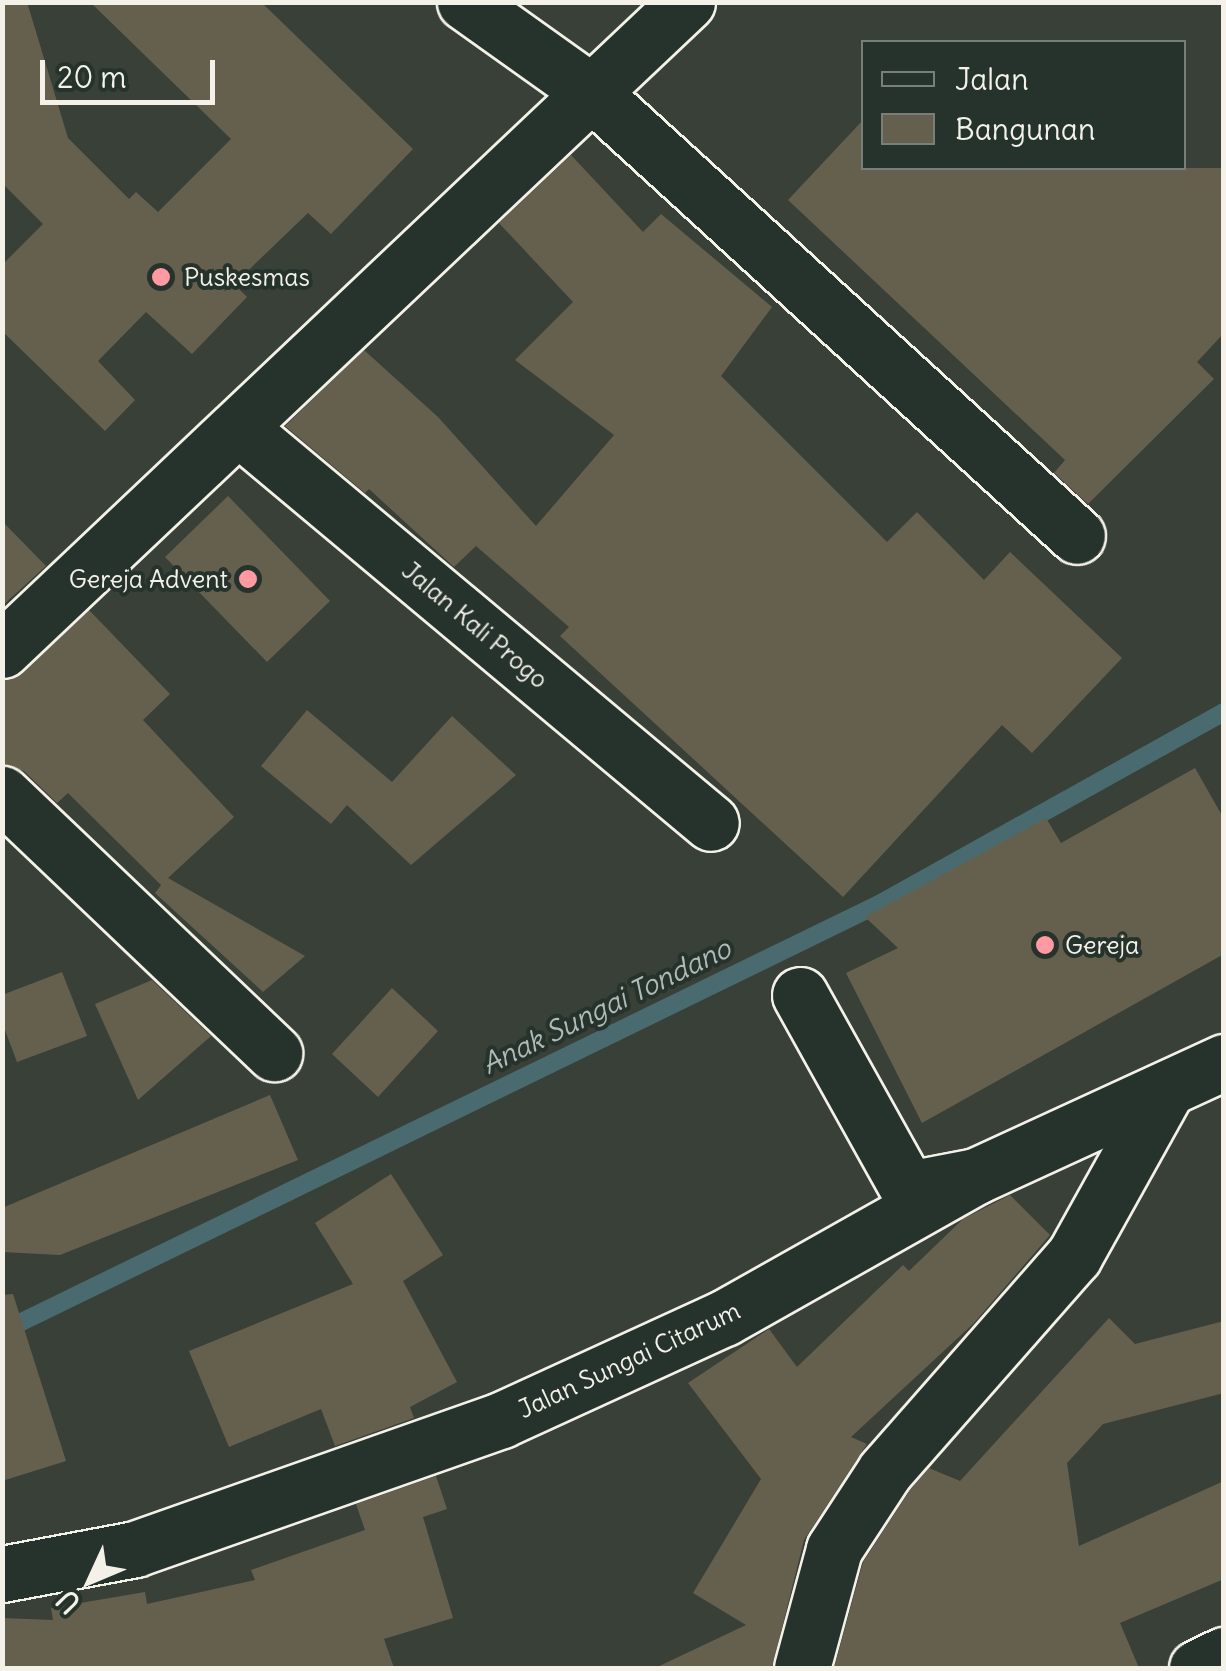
<!DOCTYPE html>
<html>
<head>
<meta charset="utf-8">
<style>
	body { margin:0 }
	#map { position:relative; width:1226px; height:1671px; overflow:hidden; background:#394037; font-family:Delius,sans-serif }
	div>[style] { position:absolute }
	.stream>* { height:18px; margin:-9px; padding:0 9px; transform-origin:9px; border-radius:9px; background:#496b70 }
	.building>* { inset:0; background:#65604e }
	.roads { filter:drop-shadow(2px 0 #f4f1e8) drop-shadow(-2px 0 #f4f1e8) drop-shadow(0 2px #f4f1e8) drop-shadow(0 -2px #f4f1e8) }
	.street>* { height:55px; margin:-27.5px; padding:0 27.5px; transform-origin:27.5px; border-radius:27.5px; background:#26332d }
	.secondary>* { height:55px; margin:-27.5px; padding:0 27.5px; transform-origin:27.5px; border-radius:27.5px; background:#26332d }
	.dots>* { width:28px; height:28px; translate:-50% -50%; box-sizing:border-box; border:5px solid #26332d; border-radius:50% }
	span { translate:-50% -50%; white-space:nowrap; text-align:center; line-height:1.15; -webkit-text-stroke:8px #26332d; paint-order:stroke }
	.poi-label { font-size:25px; color:#f4f1e8 }
	.left { translate:0 -50%; text-align:left }
	.right { translate:-100% -50%; text-align:right }
	.street-label { font-size:25px; color:#f4f1e8 }
	.water-label { font-size:28px; color:#b0bbb8; font-style:italic }
	.frame { position:absolute; inset:0; border:5px solid #f4f1e8; pointer-events:none }
	.legend { position:absolute; left:861px; top:40px; width:325px; height:130px; box-sizing:border-box; background:#26332d; border:2px solid #787f78; margin:0; padding:12px 18px; list-style:none; font-size:30px; color:#f4f1e8 }
	.legend li { display:flex; align-items:center; gap:20px; height:50px }
	.legend b { width:50px; border:2px solid #787f78 }
	.north { position:absolute; left:40px; top:1531px; width:100px; height:100px; -webkit-text-stroke:8px #26332d; paint-order:stroke; rotate:226deg; font-size:28px; font-weight:700; line-height:40px; text-align:center; color:#f4f1e8 }
	.north::after { content:''; display:block; margin:auto; width:35px; height:45px; background:#f4f1e8; clip-path:polygon(50% 0,100% 100%,50% 72%,0 100%) }
	.scale { position:absolute; left:40px; top:60px; width:175px; height:45px; box-sizing:border-box; border:5px solid #f4f1e8; border-top:0; padding-left:12px; font-size:30px; line-height:35px; white-space:nowrap; color:#f4f1e8; -webkit-text-stroke:8px #26332d; paint-order:stroke }
</style>
</head>
<body>
<div id="map">
	<div class="stream">
		<div style="left:3px;top:1331px;width:975px;rotate:-25.99deg"></div>
		<div style="left:879px;top:904px;width:395px;rotate:-29.1deg"></div>
	</div>
	<div class="building">
		<div style="clip-path:polygon(2px 2px,27px 2px,68px 138px,129px 199px,136px 192px,158px 212px,231px 139px,90px 2px,261px 2px,413px 149px,331px 234px,308px 213px,234px 284px,247px 297px,192px 354px,146px 312px,98px 361px,135px 400px,105px 431px,2px 331px,2px 265px,43px 224px,2px 183px)"></div>
		<div style="clip-path:polygon(864px 119px,864px 168px,1224px 168px,1224px 333px,1197px 362px,1214px 379px,1088px 504px,1054px 473px,1065px 460px,788px 200px)"></div>
		<div style="clip-path:polygon(571px 155px,643px 232px,661px 214px,772px 307px,721px 376px,887px 542px,917px 512px,984px 580px,1010px 552px,1122px 658px,1032px 753px,1002px 725px,843px 897px,560px 636px,569px 627px,476px 546px,454px 567px,369px 489px,365px 493px,285px 426px,364px 350px,438px 417px,536px 526px,614px 435px,515px 360px,573px 302px,499px 223px)"></div>
		<div style="clip-path:polygon(228px 496px,330px 601px,267px 662px,165px 557px)"></div>
		<div style="clip-path:polygon(2px 521px,46px 566px,2px 606px)"></div>
		<div style="clip-path:polygon(89px 610px,170px 694px,143px 720px,234px 817px,168px 878px,305px 956px,263px 992px,155px 893px,161px 885px,68px 793px,57px 803px,24px 771px,2px 764px,2px 680px,23px 673px)"></div>
		<div style="clip-path:polygon(307px 710px,392px 782px,452px 716px,516px 775px,411px 865px,347px 805px,331px 824px,261px 766px)"></div>
		<div style="clip-path:polygon(1195px 768px,1224px 819px,1224px 954px,922px 1123px,846px 973px,898px 948px,865px 917px,1046px 818px,1061px 843px)"></div>
		<div style="clip-path:polygon(62px 972px,87px 1036px,17px 1062px,2px 1022px,2px 995px)"></div>
		<div style="clip-path:polygon(152px 980px,211px 1036px,138px 1100px,95px 1004px)"></div>
		<div style="clip-path:polygon(392px 988px,438px 1031px,378px 1097px,332px 1054px)"></div>
		<div style="clip-path:polygon(270px 1095px,298px 1160px,60px 1255px,2px 1252px,2px 1208px)"></div>
		<div style="clip-path:polygon(391px 1174px,443px 1255px,403px 1281px,457px 1382px,410px 1407px,414px 1418px,335px 1446px,321px 1409px,229px 1447px,189px 1351px,353px 1284px,315px 1223px)"></div>
		<div style="clip-path:polygon(1010px 1195px,1050px 1235px,974px 1323px,851px 1437px,867px 1444px,804px 1540px,772px 1668px,655px 1668px,746px 1625px,693px 1593px,761px 1479px,688px 1383px,769px 1329px,797px 1367px,903px 1265px,909px 1271px,963px 1219px)"></div>
		<div style="clip-path:polygon(13px 1294px,66px 1461px,2px 1481px,2px 1295px)"></div>
		<div style="clip-path:polygon(1109px 1318px,1135px 1344px,1224px 1321px,1224px 1393px,1103px 1424px,1067px 1463px,1079px 1546px,1224px 1481px,1224px 1579px,1120px 1623px,1139px 1668px,834px 1668px,863px 1562px,910px 1490px,929px 1468px,960px 1481px)"></div>
		<div style="clip-path:polygon(436px 1476px,447px 1509px,423px 1517px,453px 1618px,384px 1639px,394px 1668px,2px 1668px,2px 1618px,53px 1620px,51px 1608px,145px 1592px,147px 1604px,255px 1580px,251px 1570px,365px 1530px,356px 1504px)"></div>
	</div>
	<div class="roads">
		<div class="street">
			<div style="left:465px;top:2px;width:155px;rotate:35.5deg"></div>
			<div style="left:591px;top:92px;width:658px;rotate:42.41deg"></div>
			<div style="left:239px;top:428px;width:615px;rotate:39.92deg"></div>
			<div style="left:2px;top:650px;width:943px;rotate:-43.41deg"></div>
			<div style="left:2px;top:794px;width:376px;rotate:43.6deg"></div>
			<div style="left:800px;top:995px;width:222px;rotate:60.9deg"></div>
			<div style="left:908px;top:1189px;width:69px;rotate:-10.8deg"></div>
			<div style="left:802px;top:1668px;width:123px;rotate:-74.9deg"></div>
			<div style="left:834px;top:1549px;width:93px;rotate:-56.8deg"></div>
			<div style="left:885px;top:1471px;width:286px;rotate:-48.7deg"></div>
			<div style="left:1074px;top:1256px;width:185px;rotate:-60.9deg"></div>
			<div style="left:1197px;top:1668px;width:30px;rotate:-26deg"></div>
		</div>
		<div class="secondary">
			<div style="left:2px;top:1574px;width:135px;rotate:-10.6deg"></div>
			<div style="left:135px;top:1549px;width:388px;rotate:-19.4deg"></div>
			<div style="left:501px;top:1420px;width:245px;rotate:-24.6deg"></div>
			<div style="left:724px;top:1318px;width:289px;rotate:-29.4deg"></div>
			<div style="left:976px;top:1176px;width:273px;rotate:-24.7deg"></div>
		</div>
	</div>
	<div class="dots">
		<div style="left:161px;top:277px;background:#ff9aa2"></div>
		<div style="left:248px;top:579px;background:#ff9aa2"></div>
		<div style="left:1045px;top:945px;background:#ff9aa2"></div>
	</div>
	<div class="poi-label">
		<span class="left" style="left:184px;top:277px">Puskesmas</span>
		<span class="right" style="left:228px;top:579px">Gereja Advent</span>
		<span class="left" style="left:1065px;top:945px">Gereja</span>
	</div>
	<div class="street-label">
		<span style="left:475px;top:625px;rotate:40deg">Jalan Kali Progo</span>
		<span style="left:629px;top:1360px;rotate:-25deg">Jalan Sungai Citarum</span>
	</div>
	<div class="water-label">
		<span style="left:606px;top:1006px;rotate:-26deg">Anak Sungai Tondano</span>
	</div>
	<div class="frame"></div>
	<ul class="legend">
	<li><b style="height:12px;background:#26332d"></b>Jalan</li>
	<li><b style="height:28px;background:#65604e"></b>Bangunan</li>
	</ul>
	<div class="north">U</div>
	<div class="scale">20 m</div>
</div>
</body>
</html>
